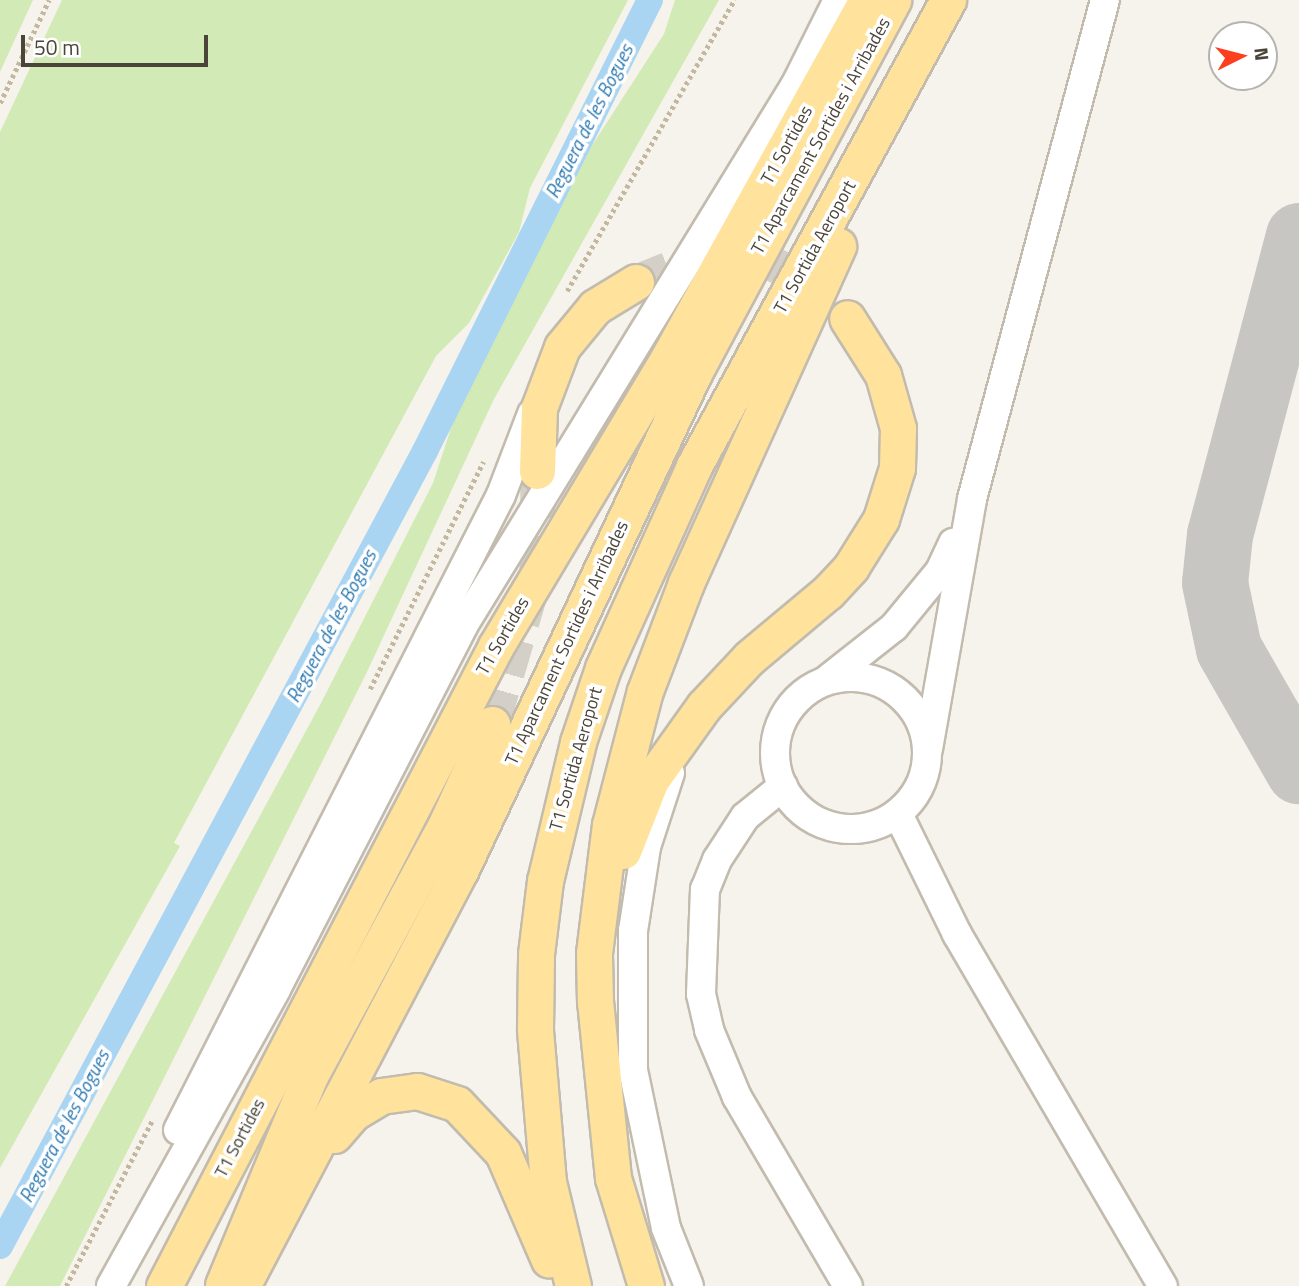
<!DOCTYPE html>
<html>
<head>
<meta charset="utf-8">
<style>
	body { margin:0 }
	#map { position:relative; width:1299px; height:1286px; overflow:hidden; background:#f6f3ec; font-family:"Titillium Web",sans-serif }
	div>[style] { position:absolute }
	.green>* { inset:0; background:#d2eab5 }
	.canal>* { height:26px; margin:-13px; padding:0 13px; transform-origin:13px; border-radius:13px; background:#a9d4f2 }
	.taxiway>* { height:66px; margin:-33px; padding:0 33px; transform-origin:33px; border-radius:33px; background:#c8c6c3 }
	.major-tunnel>* { height:35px; margin-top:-17.5px; transform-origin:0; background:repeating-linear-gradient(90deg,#d4d0c8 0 35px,transparent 0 53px) }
	.path>* { height:4.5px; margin-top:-2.25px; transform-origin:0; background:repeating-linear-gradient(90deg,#c4b79f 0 3.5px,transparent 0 7px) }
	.roads { filter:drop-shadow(2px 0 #c2bbae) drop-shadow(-2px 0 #c2bbae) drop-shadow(0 2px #c2bbae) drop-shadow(0 -2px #c2bbae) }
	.minor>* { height:28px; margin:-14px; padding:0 14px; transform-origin:14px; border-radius:14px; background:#fff }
	.minor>.ring { margin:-14px; padding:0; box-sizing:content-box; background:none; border:28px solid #fff; border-radius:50% }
	.major>* { height:35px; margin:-17.5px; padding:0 17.5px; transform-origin:17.5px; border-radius:17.5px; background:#ffe39c }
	span { translate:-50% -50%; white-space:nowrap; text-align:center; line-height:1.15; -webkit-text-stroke:7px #fff; paint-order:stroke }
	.street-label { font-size:18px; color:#4b4439 }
	.water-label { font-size:19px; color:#2e7ab2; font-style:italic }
	.north { position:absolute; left:1208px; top:21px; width:70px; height:70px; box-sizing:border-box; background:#fff; border:2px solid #b7b4b0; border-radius:50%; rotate:84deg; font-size:19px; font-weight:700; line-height:28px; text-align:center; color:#4b4439 }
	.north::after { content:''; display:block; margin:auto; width:24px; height:32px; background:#fc3f1d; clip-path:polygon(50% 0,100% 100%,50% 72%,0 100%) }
	.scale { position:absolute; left:21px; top:35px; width:187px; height:32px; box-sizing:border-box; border:4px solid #4b4439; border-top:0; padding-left:9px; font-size:21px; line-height:24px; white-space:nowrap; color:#4b4439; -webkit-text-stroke:5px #fff; paint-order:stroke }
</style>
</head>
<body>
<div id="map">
	<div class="green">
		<div style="clip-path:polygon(0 0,33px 0,0 72px)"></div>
		<div style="clip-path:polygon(62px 0,628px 0,530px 188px,519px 232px,469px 323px,436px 356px,174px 843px,180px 846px,0 1168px,0 132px)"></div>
		<div style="clip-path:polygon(675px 0,719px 0,494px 399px,366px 674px,60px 1286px,5px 1286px,320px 705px,433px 483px,453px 422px,591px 147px,664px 34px)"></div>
	</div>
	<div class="canal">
		<div style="left:0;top:1246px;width:901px;rotate:-61.87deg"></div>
		<div style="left:425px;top:451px;width:504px;rotate:-63.49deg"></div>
	</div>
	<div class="taxiway">
		<div style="left:1299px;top:236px;width:309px;rotate:104.8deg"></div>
		<div style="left:1220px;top:535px;width:48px;rotate:95.9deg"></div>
		<div style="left:1215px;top:583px;width:67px;rotate:78deg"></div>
		<div style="left:1229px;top:649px;width:141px;rotate:60.2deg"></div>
	</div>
	<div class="major-tunnel">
		<div style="left:636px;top:282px;width:58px;rotate:-22.2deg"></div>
		<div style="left:690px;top:260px;width:48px;rotate:-7.1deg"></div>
		<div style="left:738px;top:254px;width:22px;rotate:10deg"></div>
		<div style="left:760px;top:258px;width:48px;rotate:24.4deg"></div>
		<div style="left:804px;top:278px;width:59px;rotate:42.9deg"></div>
		<div style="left:492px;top:724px;width:160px;rotate:-73.7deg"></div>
		<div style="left:537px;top:570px;width:89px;rotate:-89.4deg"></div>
	</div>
	<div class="path">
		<div style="left:0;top:103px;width:114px;rotate:-64.6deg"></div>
		<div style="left:567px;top:291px;width:336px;rotate:-60.1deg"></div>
		<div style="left:370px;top:689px;width:254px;rotate:-63.5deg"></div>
		<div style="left:66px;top:1286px;width:188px;rotate:-62.5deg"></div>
	</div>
	<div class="roads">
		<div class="minor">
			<div class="ring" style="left:775px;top:677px;width:124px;height:124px"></div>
			<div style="left:828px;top:679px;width:84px;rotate:-38.2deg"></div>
			<div style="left:894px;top:627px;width:72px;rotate:-50.6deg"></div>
			<div style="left:940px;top:571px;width:31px;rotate:-65deg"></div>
			<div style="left:928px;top:749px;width:254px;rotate:-80deg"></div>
			<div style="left:972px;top:499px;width:516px;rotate:-75.08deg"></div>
			<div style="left:670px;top:773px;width:78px;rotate:108deg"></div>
			<div style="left:646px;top:847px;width:85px;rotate:98.8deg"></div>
			<div style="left:633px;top:931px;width:139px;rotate:90deg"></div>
			<div style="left:633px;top:1070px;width:161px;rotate:78.2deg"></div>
			<div style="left:666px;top:1228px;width:62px;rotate:68.4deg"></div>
			<div style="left:783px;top:786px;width:49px;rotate:140.8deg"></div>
			<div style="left:745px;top:817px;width:51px;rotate:123.1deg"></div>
			<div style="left:717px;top:860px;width:31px;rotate:112deg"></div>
			<div style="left:705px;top:889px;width:105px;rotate:92.2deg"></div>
			<div style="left:701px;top:994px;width:37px;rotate:77deg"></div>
			<div style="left:709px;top:1030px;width:73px;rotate:67.3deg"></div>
			<div style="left:737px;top:1097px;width:219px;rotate:59.6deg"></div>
			<div style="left:898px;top:814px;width:134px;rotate:63.8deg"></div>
			<div style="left:957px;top:934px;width:408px;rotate:59.7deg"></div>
			<div style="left:178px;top:1130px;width:712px;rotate:-63.04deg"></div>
			<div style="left:501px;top:495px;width:87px;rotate:-69.1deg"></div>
			<div style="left:111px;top:1286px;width:340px;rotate:-60.9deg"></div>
			<div style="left:276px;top:989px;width:408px;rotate:-62.7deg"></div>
			<div style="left:463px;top:626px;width:636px;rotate:-58.43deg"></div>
			<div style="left:796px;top:84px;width:94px;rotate:-63.4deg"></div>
		</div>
		<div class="major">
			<div style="left:537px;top:471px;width:63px;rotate:-88.2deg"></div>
			<div style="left:539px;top:408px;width:65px;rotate:-69.3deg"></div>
			<div style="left:562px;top:347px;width:52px;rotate:-50.5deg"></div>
			<div style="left:595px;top:307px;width:48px;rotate:-31.4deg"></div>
			<div style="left:623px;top:851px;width:76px;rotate:-68.5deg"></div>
			<div style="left:651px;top:780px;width:91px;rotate:-54.4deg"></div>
			<div style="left:704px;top:706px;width:66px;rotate:-46.8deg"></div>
			<div style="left:749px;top:658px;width:103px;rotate:-39.9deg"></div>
			<div style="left:828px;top:592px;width:34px;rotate:-47deg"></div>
			<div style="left:851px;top:567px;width:57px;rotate:-58deg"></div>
			<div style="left:881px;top:519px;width:53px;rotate:-72.6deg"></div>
			<div style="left:897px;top:468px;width:40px;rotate:-88.6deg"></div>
			<div style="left:898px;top:428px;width:55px;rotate:-105.8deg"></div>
			<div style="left:883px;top:375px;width:67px;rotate:-122.3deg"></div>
			<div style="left:334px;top:1135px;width:29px;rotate:-49deg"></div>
			<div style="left:353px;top:1113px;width:33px;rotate:-31deg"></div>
			<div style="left:381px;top:1096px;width:36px;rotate:-8deg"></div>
			<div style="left:417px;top:1091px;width:42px;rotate:18deg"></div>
			<div style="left:457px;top:1104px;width:67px;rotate:46.8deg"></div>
			<div style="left:503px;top:1153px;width:116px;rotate:66.7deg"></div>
			<div style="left:223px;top:1285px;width:229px;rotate:-67.4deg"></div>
			<div style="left:311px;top:1074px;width:286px;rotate:-61.6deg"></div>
			<div style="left:447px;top:822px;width:108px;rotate:-65.3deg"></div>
			<div style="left:164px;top:1286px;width:721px;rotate:-62.58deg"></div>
			<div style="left:496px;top:646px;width:339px;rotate:-59.1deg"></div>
			<div style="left:670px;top:355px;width:406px;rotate:-61deg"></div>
			<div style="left:242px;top:1286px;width:471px;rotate:-62.3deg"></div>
			<div style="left:461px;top:869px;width:548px;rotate:-64.84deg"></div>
			<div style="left:694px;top:373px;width:423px;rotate:-61.9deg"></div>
			<div style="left:573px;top:1286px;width:107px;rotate:-103.5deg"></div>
			<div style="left:548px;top:1182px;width:154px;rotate:-94.9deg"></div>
			<div style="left:535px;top:1029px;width:75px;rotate:-89.2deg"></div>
			<div style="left:536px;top:954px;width:74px;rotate:-83deg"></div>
			<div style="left:545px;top:881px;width:143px;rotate:-76.6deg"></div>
			<div style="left:578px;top:742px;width:78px;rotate:-71.3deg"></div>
			<div style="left:603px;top:668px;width:222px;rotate:-65.7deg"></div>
			<div style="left:694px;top:466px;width:531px;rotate:-61.41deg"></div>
			<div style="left:646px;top:1286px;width:113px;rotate:-107deg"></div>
			<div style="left:613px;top:1178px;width:177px;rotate:-95.8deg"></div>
			<div style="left:595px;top:1002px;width:49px;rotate:-91.2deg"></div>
			<div style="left:594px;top:953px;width:129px;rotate:-82.9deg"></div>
			<div style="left:610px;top:825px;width:138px;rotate:-75.4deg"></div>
			<div style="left:645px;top:691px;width:116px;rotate:-69.2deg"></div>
			<div style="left:686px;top:583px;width:370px;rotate:-65.7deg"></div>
		</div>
	</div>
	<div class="street-label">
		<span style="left:821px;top:136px;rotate:-61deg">T1 Aparcament Sortides i Arribades</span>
		<span style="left:787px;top:145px;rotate:-61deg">T1 Sortides</span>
		<span style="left:815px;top:247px;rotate:-61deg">T1 Sortida Aeroport</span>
		<span style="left:503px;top:636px;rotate:-60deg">T1 Sortides</span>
		<span style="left:567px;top:643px;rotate:-65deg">T1 Aparcament Sortides i Arribades</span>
		<span style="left:576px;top:759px;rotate:-74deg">T1 Sortida Aeroport</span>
		<span style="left:240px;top:1138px;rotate:-62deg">T1 Sortides</span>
	</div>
	<div class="water-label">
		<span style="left:589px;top:121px;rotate:-63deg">Reguera de les Bogues</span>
		<span style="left:331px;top:626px;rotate:-62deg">Reguera de les Bogues</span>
		<span style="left:64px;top:1126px;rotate:-62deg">Reguera de les Bogues</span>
	</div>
	<div class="north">N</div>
	<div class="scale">50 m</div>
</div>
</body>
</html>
